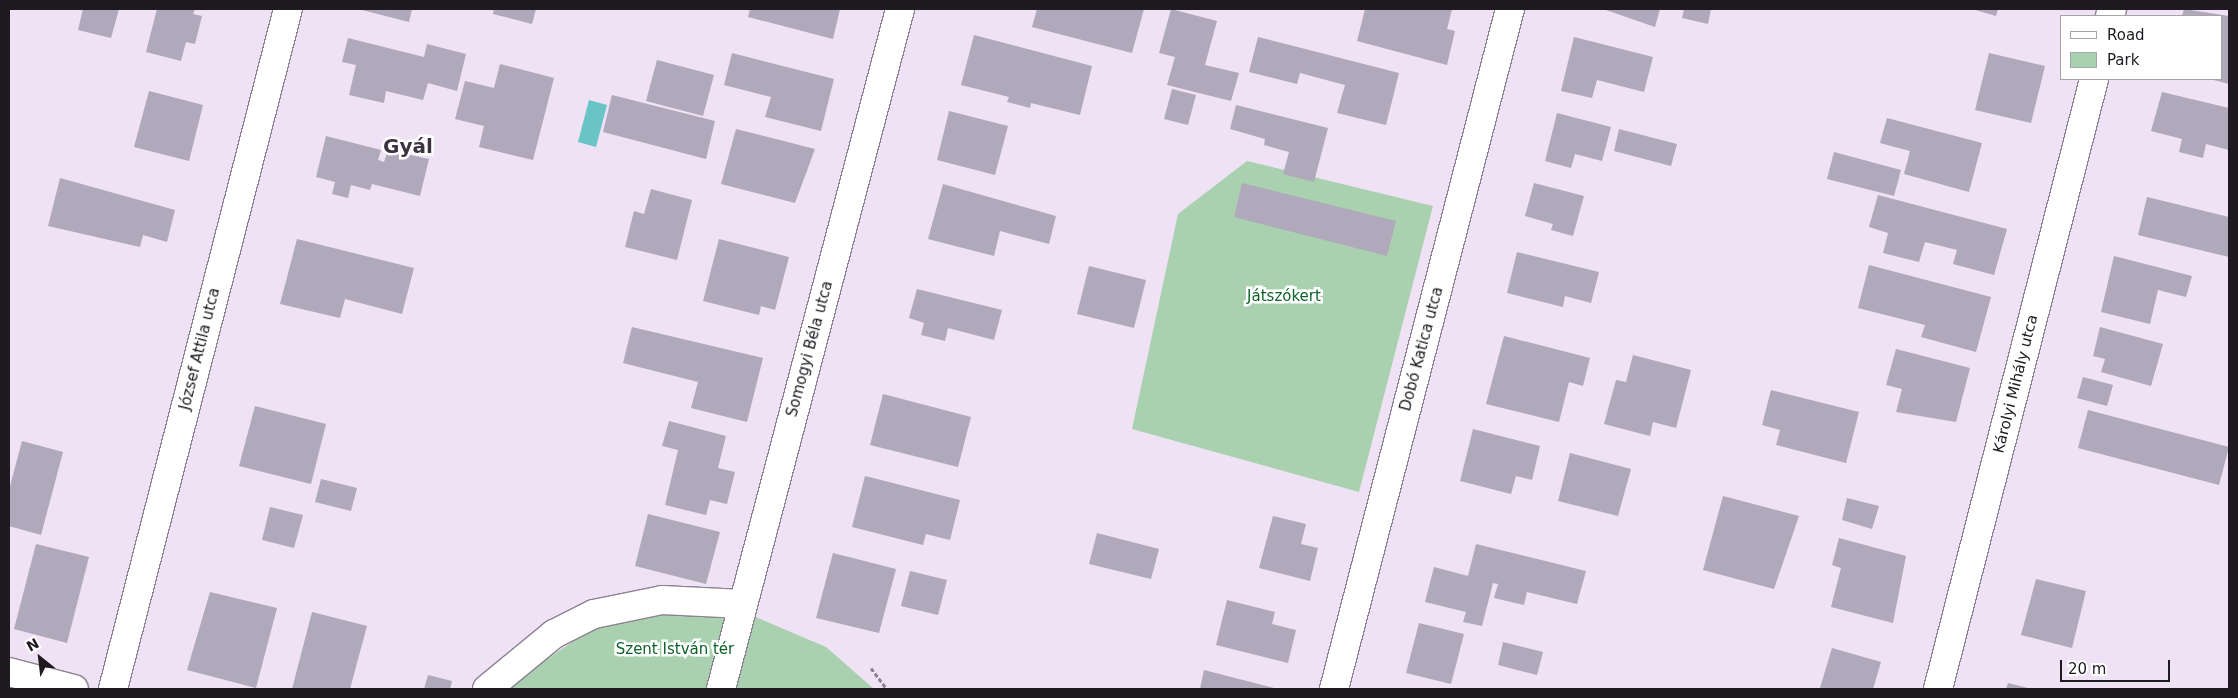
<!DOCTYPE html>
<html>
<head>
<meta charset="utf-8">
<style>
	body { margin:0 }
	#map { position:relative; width:2238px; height:698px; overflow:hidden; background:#eee2f4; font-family:"DejaVu Sans",sans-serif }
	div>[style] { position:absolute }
	.green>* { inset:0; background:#aad1af }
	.water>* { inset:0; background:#68c4c5 }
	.building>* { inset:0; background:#b0a8bb }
	.path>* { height:3px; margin-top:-1.5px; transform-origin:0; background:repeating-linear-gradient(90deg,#8d8591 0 4px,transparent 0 6.5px) }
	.roads { filter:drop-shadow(1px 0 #8c8192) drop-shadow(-1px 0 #8c8192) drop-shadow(0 1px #8c8192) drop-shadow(0 -1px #8c8192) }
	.minor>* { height:28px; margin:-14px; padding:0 14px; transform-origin:14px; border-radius:14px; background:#fff }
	span { translate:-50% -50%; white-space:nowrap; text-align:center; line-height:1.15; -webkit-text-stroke:5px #fff; paint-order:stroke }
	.park-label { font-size:15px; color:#0e6229 }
	.street-label { font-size:15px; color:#1e1a20 }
	.district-label { font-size:20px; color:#3c3341; font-weight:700 }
	.frame { position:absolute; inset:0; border:10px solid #1e1a20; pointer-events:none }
	.legend { position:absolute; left:2060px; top:15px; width:162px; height:65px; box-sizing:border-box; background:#fff; border:1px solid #a5a3a6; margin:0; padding:6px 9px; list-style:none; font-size:15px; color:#1e1a20 }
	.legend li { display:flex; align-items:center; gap:10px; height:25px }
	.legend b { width:25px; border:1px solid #a5a3a6 }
	.north { position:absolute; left:15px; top:633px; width:50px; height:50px; -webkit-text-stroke:4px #fff; paint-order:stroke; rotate:331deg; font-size:14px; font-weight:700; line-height:20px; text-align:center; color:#1e1a20 }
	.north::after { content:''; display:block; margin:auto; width:18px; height:22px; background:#1e1a20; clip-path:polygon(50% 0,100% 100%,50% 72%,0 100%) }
	.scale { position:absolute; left:2060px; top:660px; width:110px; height:22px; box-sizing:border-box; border:2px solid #1e1a20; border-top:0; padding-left:6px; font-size:15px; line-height:18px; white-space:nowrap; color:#1e1a20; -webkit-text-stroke:4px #fff; paint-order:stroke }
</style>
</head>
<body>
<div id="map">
	<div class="green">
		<div style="clip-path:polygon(1247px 161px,1433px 206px,1359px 492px,1132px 429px,1178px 214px)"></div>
		<div style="clip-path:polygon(668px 609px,751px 615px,826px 647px,874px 689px,511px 689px,520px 678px,588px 631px)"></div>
	</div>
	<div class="water">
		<div style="clip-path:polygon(589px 100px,607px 105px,596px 147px,578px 142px)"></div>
	</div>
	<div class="building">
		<div style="clip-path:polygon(83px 9px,119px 9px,111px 38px,78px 30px)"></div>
		<div style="clip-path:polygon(157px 9px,195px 9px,193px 14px,202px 16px,195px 44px,186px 42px,181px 61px,146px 52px)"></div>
		<div style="clip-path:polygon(358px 9px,412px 9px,409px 22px)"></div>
		<div style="clip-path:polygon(494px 9px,536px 9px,532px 24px,493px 14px)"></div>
		<div style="clip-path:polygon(750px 9px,840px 9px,833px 39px,748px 17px)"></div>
		<div style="clip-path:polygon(1037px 9px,1144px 9px,1132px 53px,1032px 27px)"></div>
		<div style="clip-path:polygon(1171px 9px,1217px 21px,1205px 65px,1239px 73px,1231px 101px,1167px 85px,1175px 57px,1159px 53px)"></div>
		<div style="clip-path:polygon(1365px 9px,1452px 9px,1447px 29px,1455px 31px,1447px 65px,1357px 41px)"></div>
		<div style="clip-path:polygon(1603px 9px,1660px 9px,1655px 27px)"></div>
		<div style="clip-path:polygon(1684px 9px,1711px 9px,1708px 24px,1682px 18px)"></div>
		<div style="clip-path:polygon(1972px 9px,1998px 9px,1996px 16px)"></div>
		<div style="clip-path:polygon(2184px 9px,2229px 16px,2229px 84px,2210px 79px,2222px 79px,2222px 16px,2182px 16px)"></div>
		<div style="clip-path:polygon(974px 35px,1092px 66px,1080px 115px,1031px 103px,1030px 108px,1007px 102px,1009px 97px,961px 85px)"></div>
		<div style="clip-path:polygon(1258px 37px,1399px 73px,1386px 125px,1337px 113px,1345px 85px,1300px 73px,1297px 84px,1249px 72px)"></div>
		<div style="clip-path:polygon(1574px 37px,1653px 57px,1644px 92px,1597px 80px,1592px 98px,1561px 91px)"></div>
		<div style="clip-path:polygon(348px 38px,424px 57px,427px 44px,466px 54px,457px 91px,428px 83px,423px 100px,386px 91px,384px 103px,349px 95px,356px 65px,342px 62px)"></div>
		<div style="clip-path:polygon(732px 53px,834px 79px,821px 131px,765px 117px,771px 97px,724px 85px)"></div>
		<div style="clip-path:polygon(1989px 53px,2045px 66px,2031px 123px,1975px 110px)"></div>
		<div style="clip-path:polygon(657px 60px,714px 75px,703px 116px,646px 101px)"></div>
		<div style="clip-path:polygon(500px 64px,554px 78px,533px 160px,479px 147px,484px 126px,455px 119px,465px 81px,494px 88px)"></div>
		<div style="clip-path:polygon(1172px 89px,1196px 95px,1188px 125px,1164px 119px)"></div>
		<div style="clip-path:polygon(149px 91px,203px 105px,189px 161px,134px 147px)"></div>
		<div style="clip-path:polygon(2162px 92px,2229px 108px,2229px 150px,2206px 144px,2203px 158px,2179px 152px,2182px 139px,2151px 131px)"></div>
		<div style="clip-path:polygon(612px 95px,715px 121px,706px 159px,603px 132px)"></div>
		<div style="clip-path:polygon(1236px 105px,1328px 128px,1314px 182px,1283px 174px,1289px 152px,1264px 145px,1265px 139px,1230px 129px)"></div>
		<div style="clip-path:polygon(949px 111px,1008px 126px,995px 175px,937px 160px)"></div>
		<div style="clip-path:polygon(1557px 113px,1611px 127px,1602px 161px,1575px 154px,1571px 168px,1545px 161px)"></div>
		<div style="clip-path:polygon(1887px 118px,1982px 143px,1969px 192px,1904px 174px,1910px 151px,1880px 143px)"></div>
		<div style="clip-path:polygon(736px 129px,815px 149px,795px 203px,721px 184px)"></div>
		<div style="clip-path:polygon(1619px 129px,1677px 144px,1671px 166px,1614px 151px)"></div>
		<div style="clip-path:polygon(326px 136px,381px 150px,378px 160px,384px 162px,388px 150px,429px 159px,420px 196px,372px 184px,370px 190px,351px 185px,348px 198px,332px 194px,335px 182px,316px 177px)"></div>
		<div style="clip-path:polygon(1834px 152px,1901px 170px,1894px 196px,1827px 179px)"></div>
		<div style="clip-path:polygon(60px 178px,175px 210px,167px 242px,143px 235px,140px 247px,48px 226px)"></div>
		<div style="clip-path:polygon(1242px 183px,1396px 221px,1387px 256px,1234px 217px)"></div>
		<div style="clip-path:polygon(1534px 183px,1584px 196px,1573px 236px,1551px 230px,1553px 224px,1525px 216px)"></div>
		<div style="clip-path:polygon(943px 184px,1056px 216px,1049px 244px,1000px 231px,994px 256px,928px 239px)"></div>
		<div style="clip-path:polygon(651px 189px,692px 200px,677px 260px,625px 247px,634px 211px,644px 214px)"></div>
		<div style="clip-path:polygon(1878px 195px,2007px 229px,1994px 275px,1953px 264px,1957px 250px,1925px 242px,1919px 262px,1883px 253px,1888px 233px,1869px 227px)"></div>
		<div style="clip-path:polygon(2147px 197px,2229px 217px,2229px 257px,2138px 235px)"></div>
		<div style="clip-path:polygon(297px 239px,414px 268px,402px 314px,345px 299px,340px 318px,280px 304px)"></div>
		<div style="clip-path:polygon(719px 239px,789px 257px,775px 310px,761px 306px,759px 315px,703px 301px)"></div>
		<div style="clip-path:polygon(1517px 252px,1599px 272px,1591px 303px,1565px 296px,1563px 307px,1507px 293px)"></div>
		<div style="clip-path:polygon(2114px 256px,2192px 276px,2186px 297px,2158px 290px,2150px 324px,2101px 312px)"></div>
		<div style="clip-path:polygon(1869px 265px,1991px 297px,1976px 352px,1921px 337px,1925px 325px,1858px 308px)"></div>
		<div style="clip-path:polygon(1089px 266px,1146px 280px,1134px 328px,1077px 314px)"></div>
		<div style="clip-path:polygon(917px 289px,1002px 310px,994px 340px,948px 328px,945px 341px,921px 335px,924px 323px,909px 318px)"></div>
		<div style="clip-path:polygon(632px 327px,763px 358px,747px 422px,691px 408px,698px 382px,623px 363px)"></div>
		<div style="clip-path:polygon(2100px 327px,2163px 344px,2151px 386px,2101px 372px,2105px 359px,2093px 356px)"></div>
		<div style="clip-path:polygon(1504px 336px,1590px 358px,1583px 386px,1569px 382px,1559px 422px,1486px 404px)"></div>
		<div style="clip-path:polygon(1896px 349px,1970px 368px,1956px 422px,1896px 412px,1902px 389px,1886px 385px)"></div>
		<div style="clip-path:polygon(1633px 355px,1691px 370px,1676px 428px,1653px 422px,1650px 436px,1604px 424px,1616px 380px,1626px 382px)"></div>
		<div style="clip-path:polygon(2083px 377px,2113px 385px,2107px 406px,2077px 398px)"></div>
		<div style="clip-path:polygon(1771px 390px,1859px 412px,1846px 463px,1776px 445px,1780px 430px,1762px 425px)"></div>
		<div style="clip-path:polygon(883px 394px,971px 417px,958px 467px,870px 445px)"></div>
		<div style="clip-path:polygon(255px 406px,326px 424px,311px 484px,239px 466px)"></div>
		<div style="clip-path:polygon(2088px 410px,2229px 447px,2219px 485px,2078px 448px)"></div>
		<div style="clip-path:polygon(669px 421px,726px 436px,718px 468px,735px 472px,727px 504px,710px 500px,706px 515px,665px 505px,678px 450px,662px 446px)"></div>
		<div style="clip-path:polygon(1473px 429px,1540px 446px,1532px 480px,1516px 476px,1511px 494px,1460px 481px)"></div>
		<div style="clip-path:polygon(22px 441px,63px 452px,41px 535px,9px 526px,9px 490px)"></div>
		<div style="clip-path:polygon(1570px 453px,1631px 469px,1618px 516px,1558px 501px)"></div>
		<div style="clip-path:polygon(865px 476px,960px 500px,950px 540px,926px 534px,923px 545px,852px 527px)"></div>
		<div style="clip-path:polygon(321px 479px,357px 488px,351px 511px,315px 502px)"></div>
		<div style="clip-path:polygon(1723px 496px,1799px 516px,1774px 589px,1703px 570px)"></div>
		<div style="clip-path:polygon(1847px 498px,1879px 506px,1872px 529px,1842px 520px)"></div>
		<div style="clip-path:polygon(270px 507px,303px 515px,294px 548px,262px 540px)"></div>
		<div style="clip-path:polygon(648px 514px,720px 532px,706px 584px,635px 566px)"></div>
		<div style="clip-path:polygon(1273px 516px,1306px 524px,1301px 544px,1318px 548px,1310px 581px,1259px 568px)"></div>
		<div style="clip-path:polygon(1097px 533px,1159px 549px,1151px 579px,1089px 564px)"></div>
		<div style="clip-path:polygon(1839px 538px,1906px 556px,1893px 623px,1831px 607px,1841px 568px,1832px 565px)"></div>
		<div style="clip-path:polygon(36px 544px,89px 557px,67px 643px,14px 629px)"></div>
		<div style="clip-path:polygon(1476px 544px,1586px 571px,1577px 604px,1527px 592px,1524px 605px,1494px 598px,1498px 584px,1493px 583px,1482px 626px,1463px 622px,1466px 612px,1425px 602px,1434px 567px,1468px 576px)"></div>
		<div style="clip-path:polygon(833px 553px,896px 569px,879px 633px,816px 618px)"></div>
		<div style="clip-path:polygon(910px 571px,947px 580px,938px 615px,901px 606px)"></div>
		<div style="clip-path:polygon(2036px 579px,2086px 591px,2072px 648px,2021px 635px)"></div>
		<div style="clip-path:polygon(210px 592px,277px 608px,256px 688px,187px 670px)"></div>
		<div style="clip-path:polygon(1227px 600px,1275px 612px,1272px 624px,1296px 630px,1288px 663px,1216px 645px)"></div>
		<div style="clip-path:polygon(312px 612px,367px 626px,350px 689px,292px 689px)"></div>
		<div style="clip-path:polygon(1419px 623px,1464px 634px,1451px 684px,1406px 673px)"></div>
		<div style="clip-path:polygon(1503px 642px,1543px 652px,1537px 675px,1498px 665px)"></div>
		<div style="clip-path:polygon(1832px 648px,1881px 662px,1873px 689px,1820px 688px)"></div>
		<div style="clip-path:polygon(1204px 670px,1278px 689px,1200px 689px)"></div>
		<div style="clip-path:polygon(428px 675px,452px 681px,450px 689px,424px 689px)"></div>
		<div style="clip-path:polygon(2008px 683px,2032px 689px,2006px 689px)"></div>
	</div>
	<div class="path">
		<div style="left:871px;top:668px;width:26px;rotate:53deg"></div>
	</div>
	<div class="roads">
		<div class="minor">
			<div style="left:2110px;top:16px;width:7px;rotate:-74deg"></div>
			<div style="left:9px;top:672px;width:67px;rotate:14.7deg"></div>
			<div style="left:113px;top:689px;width:702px;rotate:-75.57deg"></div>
			<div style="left:487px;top:689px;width:87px;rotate:-39.4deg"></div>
			<div style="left:554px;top:634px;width:45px;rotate:-26.6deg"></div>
			<div style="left:594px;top:614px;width:69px;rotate:-11.6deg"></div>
			<div style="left:662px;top:600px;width:81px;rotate:2.8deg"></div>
			<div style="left:721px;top:689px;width:703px;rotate:-75.25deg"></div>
			<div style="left:1334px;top:689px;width:702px;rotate:-75.49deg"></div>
			<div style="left:1938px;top:689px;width:630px;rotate:-75.65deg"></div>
		</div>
	</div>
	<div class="park-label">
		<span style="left:1284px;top:297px">Játszókert</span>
		<span style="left:675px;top:650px">Szent István tér</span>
	</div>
	<div class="street-label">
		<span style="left:200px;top:349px;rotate:-76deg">József Attila utca</span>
		<span style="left:810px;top:349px;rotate:-75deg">Somogyi Béla utca</span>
		<span style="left:1422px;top:349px;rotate:-75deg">Dobó Katica utca</span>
		<span style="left:2016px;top:384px;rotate:-76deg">Károlyi Mihály utca</span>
	</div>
	<div class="district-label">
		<span style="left:408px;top:146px">Gyál</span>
	</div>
	<div class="frame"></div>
	<ul class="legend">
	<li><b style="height:6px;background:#fff"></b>Road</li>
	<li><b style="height:14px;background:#aad1af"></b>Park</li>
	</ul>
	<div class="north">N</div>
	<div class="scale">20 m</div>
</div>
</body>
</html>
